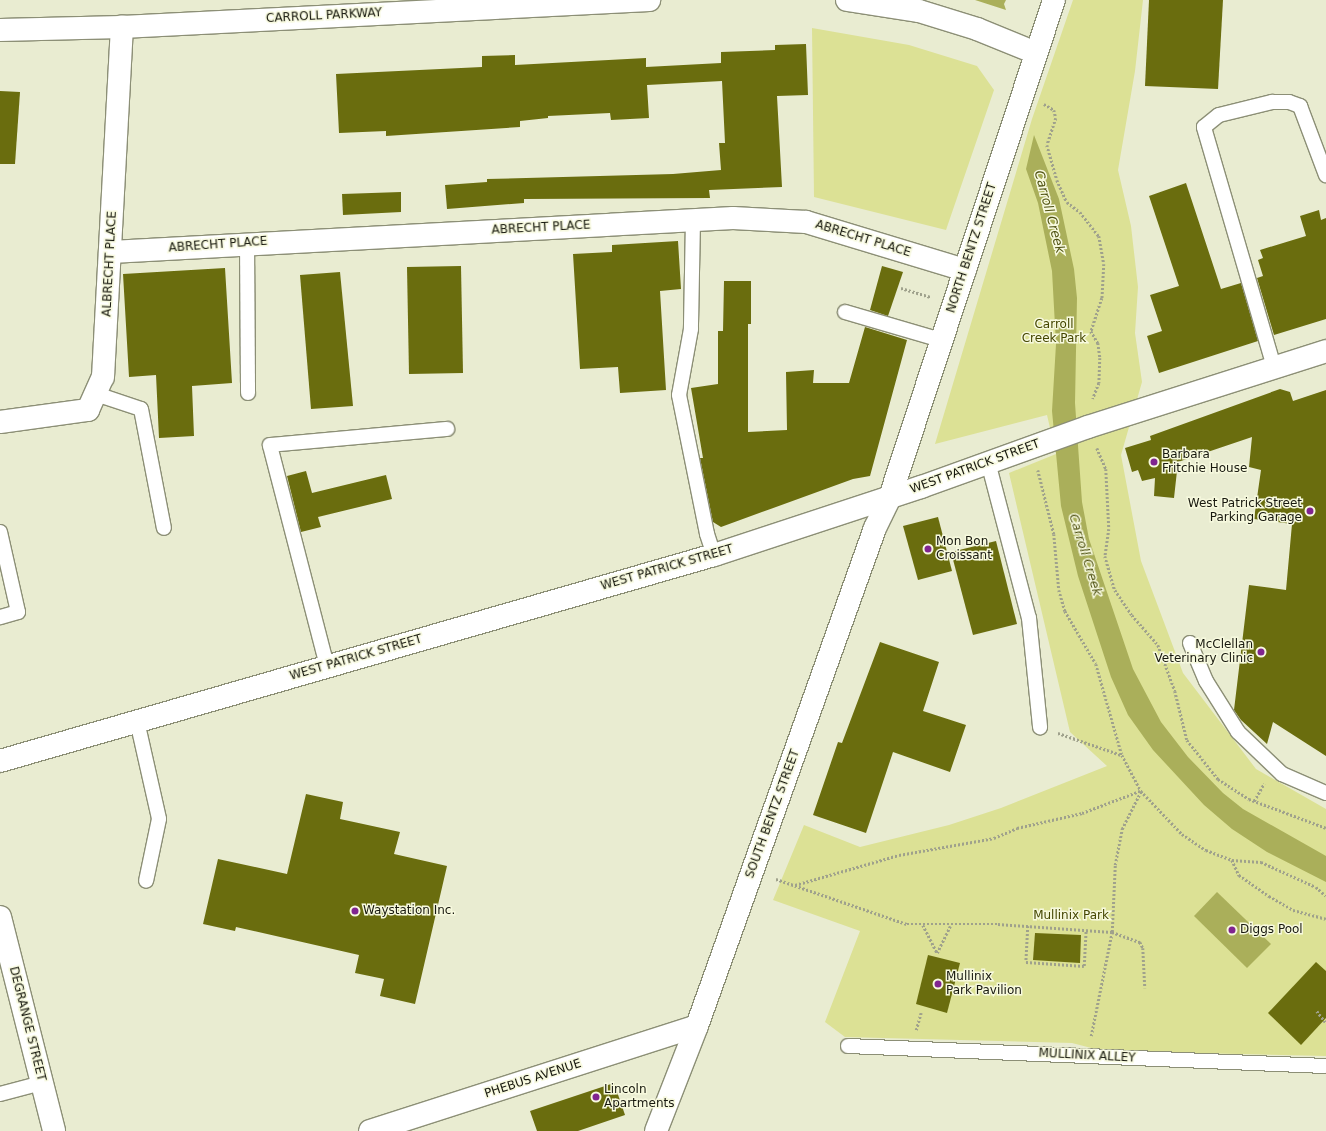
<!DOCTYPE html>
<html>
<head>
<meta charset="utf-8">
<style>
	body { margin:0 }
	#map { position:relative; width:1326px; height:1131px; overflow:hidden; background:#e9ecd1; font-family:"DejaVu Sans",sans-serif }
	div>[style] { position:absolute }
	.green>* { inset:0; background:#dce195 }
	.water>* { inset:0; background:#aaaf5a }
	.building>* { inset:0; background:#6a6d0e }
	.path>* { height:2.5px; margin-top:-1.25px; transform-origin:0; background:repeating-linear-gradient(90deg,#9fa18c 0 2px,transparent 0 4px) }
	.roads { filter:drop-shadow(1px 0 #8c8f76) drop-shadow(-1px 0 #8c8f76) drop-shadow(0 1px #8c8f76) drop-shadow(0 -1px #8c8f76) }
	.service>* { height:14px; margin:-7px; padding:0 7px; transform-origin:7px; border-radius:7px; background:#fff }
	.minor>* { height:22px; margin:-11px; padding:0 11px; transform-origin:11px; border-radius:11px; background:#fff }
	.tertiary>* { height:22px; margin:-11px; padding:0 11px; transform-origin:11px; border-radius:11px; background:#fff }
	.primary>* { height:22px; margin:-11px; padding:0 11px; transform-origin:11px; border-radius:11px; background:#fff }
	.dots>* { width:11px; height:11px; translate:-50% -50%; box-sizing:border-box; border:2px solid #f7f9de; border-radius:50% }
	span { translate:-50% -50%; white-space:nowrap; text-align:center; line-height:1.15; -webkit-text-stroke:3px #f7f9de; paint-order:stroke }
	.street-label { font-size:12px; color:#17180e }
	.park-label { font-size:12px; color:#444601 }
	.poi-label { font-size:12px; color:#17180e }
	.left { translate:0 -50%; text-align:left }
	.right { translate:-100% -50%; text-align:right }
	.water-label { font-size:13px; color:#4e5111; font-style:italic }
</style>
</head>
<body>
<div id="map">
	<div class="green">
		<div style="clip-path:polygon(1073px 0,1143px 0,1135px 71px,1118px 170px,1131px 226px,1138px 287px,1135px 333px,1142px 382px,1121px 455px,1141px 561px,1183px 673px,1256px 769px,1326px 809px,1326px 1056px,1103px 1051px,1072px 1043px,845px 1037px,825px 1022px,860px 931px,773px 900px,804px 825px,860px 847px,949px 825px,1001px 808px,1107px 766px,1070px 732px,1009px 473px,1056px 454px,1047px 415px,935px 444px,1032px 119px)"></div>
		<div style="clip-path:polygon(812px 28px,909px 45px,977px 66px,994px 90px,946px 230px,814px 197px)"></div>
	</div>
	<div class="water">
		<div style="clip-path:polygon(975px 0,1006px 0,1004px 4px,1006px 10px)"></div>
		<div style="clip-path:polygon(1034px 135px,1059px 199px,1074px 269px,1077px 298px,1075px 403px,1082px 502px,1089px 539px,1133px 669px,1161px 722px,1188px 757px,1223px 793px,1243px 809px,1326px 856px,1326px 882px,1267px 852px,1232px 829px,1204px 805px,1153px 750px,1128px 715px,1111px 677px,1078px 576px,1061px 506px,1052px 411px,1056px 344px,1052px 271px,1038px 203px,1026px 169px)"></div>
		<div style="clip-path:polygon(1217px 892px,1271px 944px,1247px 968px,1194px 916px)"></div>
	</div>
	<div class="building">
		<div style="clip-path:polygon(1149px 0,1223px 0,1218px 89px,1145px 86px)"></div>
		<div style="clip-path:polygon(806px 44px,808px 95px,777px 96px,782px 187px,709px 190px,710px 198px,524px 199px,524px 203px,447px 209px,445px 185px,487px 182px,487px 179px,673px 174px,721px 170px,719px 143px,725px 143px,722px 81px,647px 85px,649px 118px,611px 120px,610px 113px,548px 116px,548px 118px,520px 121px,520px 127px,386px 136px,386px 131px,339px 133px,336px 74px,482px 67px,482px 56px,515px 55px,515px 65px,646px 58px,646px 67px,721px 63px,721px 52px,775px 50px,775px 45px)"></div>
		<div style="clip-path:polygon(0 91px,20px 92px,15px 164px,0 164px)"></div>
		<div style="clip-path:polygon(1186px 183px,1221px 289px,1241px 283px,1258px 341px,1159px 373px,1147px 336px,1162px 331px,1150px 295px,1179px 286px,1149px 196px)"></div>
		<div style="clip-path:polygon(401px 192px,401px 212px,343px 215px,342px 194px)"></div>
		<div style="clip-path:polygon(1319px 210px,1321px 220px,1326px 218px,1326px 319px,1274px 335px,1257px 278px,1263px 276px,1258px 260px,1263px 258px,1260px 250px,1306px 236px,1300px 216px)"></div>
		<div style="clip-path:polygon(678px 241px,681px 289px,660px 291px,666px 390px,620px 393px,618px 367px,580px 369px,573px 254px,612px 252px,612px 245px)"></div>
		<div style="clip-path:polygon(461px 266px,463px 373px,409px 374px,407px 267px)"></div>
		<div style="clip-path:polygon(882px 266px,903px 272px,888px 316px,870px 310px)"></div>
		<div style="clip-path:polygon(225px 268px,232px 383px,192px 386px,194px 436px,159px 438px,156px 375px,129px 377px,123px 274px)"></div>
		<div style="clip-path:polygon(340px 272px,353px 406px,311px 409px,300px 275px)"></div>
		<div style="clip-path:polygon(724px 281px,751px 281px,751px 324px,748px 324px,748px 432px,787px 430px,786px 372px,814px 370px,813px 383px,849px 383px,865px 327px,907px 340px,870px 476px,853px 479px,721px 527px,713px 522px,700px 458px,703px 458px,691px 388px,718px 384px,718px 331px,723px 331px)"></div>
		<div style="clip-path:polygon(1280px 389px,1290px 392px,1293px 401px,1326px 390px,1326px 756px,1273px 722px,1267px 744px,1241px 720px,1234px 710px,1249px 585px,1286px 590px,1292px 524px,1254px 519px,1261px 470px,1249px 467px,1252px 437px,1178px 462px,1174px 498px,1154px 496px,1155px 478px,1142px 481px,1138px 470px,1132px 472px,1125px 448px,1151px 440px,1150px 436px)"></div>
		<div style="clip-path:polygon(306px 471px,312px 493px,386px 475px,392px 499px,318px 517px,321px 527px,301px 532px,287px 476px)"></div>
		<div style="clip-path:polygon(938px 517px,952px 571px,918px 580px,903px 526px)"></div>
		<div style="clip-path:polygon(996px 541px,1017px 624px,973px 635px,951px 552px)"></div>
		<div style="clip-path:polygon(880px 642px,939px 662px,923px 711px,966px 725px,950px 772px,893px 752px,866px 833px,813px 815px,838px 742px,842px 743px)"></div>
		<div style="clip-path:polygon(306px 794px,343px 802px,340px 819px,400px 832px,394px 854px,447px 866px,415px 1004px,380px 996px,384px 979px,355px 973px,359px 955px,236px 927px,235px 931px,203px 924px,218px 859px,287px 874px)"></div>
		<div style="clip-path:polygon(1035px 933px,1081px 935px,1080px 963px,1033px 960px)"></div>
		<div style="clip-path:polygon(928px 955px,960px 963px,947px 1013px,916px 1004px)"></div>
		<div style="clip-path:polygon(1316px 962px,1326px 971px,1326px 1018px,1301px 1045px,1268px 1013px)"></div>
		<div style="clip-path:polygon(614px 1083px,625px 1115px,578px 1131px,537px 1131px,530px 1111px)"></div>
	</div>
	<div class="path">
		<div style="left:1044px;top:104px;width:12px;rotate:31deg"></div>
		<div style="left:1054px;top:110px;width:8px;rotate:76deg"></div>
		<div style="left:1056px;top:118px;width:28px;rotate:108deg"></div>
		<div style="left:1047px;top:145px;width:36px;rotate:74deg"></div>
		<div style="left:1057px;top:180px;width:24px;rotate:66deg"></div>
		<div style="left:1067px;top:202px;width:16px;rotate:38deg"></div>
		<div style="left:1080px;top:212px;width:31px;rotate:52deg"></div>
		<div style="left:1099px;top:236px;width:28px;rotate:80deg"></div>
		<div style="left:1104px;top:264px;width:34px;rotate:93deg"></div>
		<div style="left:1102px;top:298px;width:35px;rotate:108deg"></div>
		<div style="left:1091px;top:331px;width:14px;rotate:60deg"></div>
		<div style="left:1098px;top:343px;width:15px;rotate:82deg"></div>
		<div style="left:1100px;top:358px;width:25px;rotate:92deg"></div>
		<div style="left:1099px;top:383px;width:17px;rotate:111deg"></div>
		<div style="left:901px;top:288px;width:31px;rotate:17deg"></div>
		<div style="left:1097px;top:448px;width:23px;rotate:67deg"></div>
		<div style="left:1106px;top:469px;width:60px;rotate:87.1deg"></div>
		<div style="left:1109px;top:529px;width:27px;rotate:98deg"></div>
		<div style="left:1105px;top:556px;width:35px;rotate:74deg"></div>
		<div style="left:1115px;top:590px;width:30px;rotate:56deg"></div>
		<div style="left:1132px;top:615px;width:40px;rotate:49deg"></div>
		<div style="left:1158px;top:645px;width:49px;rotate:69.7deg"></div>
		<div style="left:1175px;top:691px;width:50px;rotate:76.2deg"></div>
		<div style="left:1187px;top:740px;width:50px;rotate:51.5deg"></div>
		<div style="left:1218px;top:779px;width:37px;rotate:33deg"></div>
		<div style="left:1249px;top:799px;width:82px;rotate:20.6deg"></div>
		<div style="left:1038px;top:470px;width:66px;rotate:76deg"></div>
		<div style="left:1054px;top:534px;width:56px;rotate:84.9deg"></div>
		<div style="left:1059px;top:590px;width:22px;rotate:74deg"></div>
		<div style="left:1065px;top:611px;width:61px;rotate:59.7deg"></div>
		<div style="left:1096px;top:664px;width:95px;rotate:74.1deg"></div>
		<div style="left:1122px;top:755px;width:41px;rotate:62.2deg"></div>
		<div style="left:1141px;top:791px;width:59px;rotate:46.4deg"></div>
		<div style="left:1182px;top:834px;width:29px;rotate:34deg"></div>
		<div style="left:1206px;top:850px;width:28px;rotate:21deg"></div>
		<div style="left:1232px;top:860px;width:29px;rotate:4deg"></div>
		<div style="left:1261px;top:862px;width:60px;rotate:24.4deg"></div>
		<div style="left:1316px;top:887px;width:13px;rotate:42deg"></div>
		<div style="left:1058px;top:733px;width:67px;rotate:19.2deg"></div>
		<div style="left:1254px;top:801px;width:20px;rotate:-60deg"></div>
		<div style="left:1232px;top:860px;width:17px;rotate:65deg"></div>
		<div style="left:1239px;top:875px;width:37px;rotate:35deg"></div>
		<div style="left:1269px;top:896px;width:28px;rotate:30deg"></div>
		<div style="left:1293px;top:910px;width:34px;rotate:15deg"></div>
		<div style="left:776px;top:879px;width:139px;rotate:19deg"></div>
		<div style="left:907px;top:924px;width:91px"></div>
		<div style="left:998px;top:924px;width:114px;rotate:4deg"></div>
		<div style="left:1112px;top:932px;width:67px;rotate:-87.4deg"></div>
		<div style="left:1115px;top:865px;width:37px;rotate:-79deg"></div>
		<div style="left:1122px;top:829px;width:42px;rotate:-63.4deg"></div>
		<div style="left:795px;top:885px;width:108px;rotate:-16.1deg"></div>
		<div style="left:899px;top:855px;width:97px;rotate:-10.1deg"></div>
		<div style="left:994px;top:838px;width:25px;rotate:-23deg"></div>
		<div style="left:1017px;top:828px;width:67px;rotate:-13deg"></div>
		<div style="left:1082px;top:813px;width:62px;rotate:-20.8deg"></div>
		<div style="left:923px;top:925px;width:31px;rotate:63deg"></div>
		<div style="left:937px;top:953px;width:30px;rotate:-64deg"></div>
		<div style="left:1028px;top:926px;width:36px;rotate:93deg"></div>
		<div style="left:1026px;top:962px;width:58px;rotate:3.9deg"></div>
		<div style="left:1084px;top:966px;width:36px;rotate:-87deg"></div>
		<div style="left:1317px;top:1011px;width:15px;rotate:53deg"></div>
		<div style="left:916px;top:1030px;width:18px;rotate:-74deg"></div>
		<div style="left:1091px;top:1036px;width:106px;rotate:-78.6deg"></div>
		<div style="left:1112px;top:932px;width:30px;rotate:20deg"></div>
		<div style="left:1140px;top:942px;width:7px;rotate:63deg"></div>
		<div style="left:1143px;top:948px;width:40px;rotate:87.1deg"></div>
	</div>
	<div class="roads">
		<div class="service">
			<div style="left:693px;top:220px;width:109px;rotate:91.1deg"></div>
			<div style="left:691px;top:329px;width:67px;rotate:100.3deg"></div>
			<div style="left:679px;top:395px;width:142px;rotate:78.6deg"></div>
			<div style="left:707px;top:534px;width:22px;rotate:72deg"></div>
			<div style="left:247px;top:243px;width:150px;rotate:89.6deg"></div>
			<div style="left:845px;top:312px;width:100px;rotate:16.3deg"></div>
			<div style="left:1274px;top:367px;width:250px;rotate:-106.3deg"></div>
			<div style="left:1204px;top:127px;width:19px;rotate:-39deg"></div>
			<div style="left:1219px;top:115px;width:55px;rotate:-13.8deg"></div>
			<div style="left:1272px;top:102px;width:17px"></div>
			<div style="left:1289px;top:102px;width:12px;rotate:20deg"></div>
			<div style="left:1300px;top:106px;width:74px;rotate:69.4deg"></div>
			<div style="left:96px;top:394px;width:47px;rotate:18.4deg"></div>
			<div style="left:141px;top:409px;width:121px;rotate:79.1deg"></div>
			<div style="left:988px;top:462px;width:161px;rotate:75.3deg"></div>
			<div style="left:1029px;top:618px;width:110px;rotate:84.2deg"></div>
			<div style="left:0;top:532px;width:82px;rotate:77.3deg"></div>
			<div style="left:18px;top:612px;width:19px;rotate:164deg"></div>
			<div style="left:1190px;top:643px;width:41px;rotate:67.2deg"></div>
			<div style="left:1206px;top:681px;width:60px;rotate:57.9deg"></div>
			<div style="left:1238px;top:732px;width:61px;rotate:43.7deg"></div>
			<div style="left:1282px;top:774px;width:48px;rotate:23.4deg"></div>
			<div style="left:327px;top:666px;width:228px;rotate:-104.5deg"></div>
			<div style="left:270px;top:445px;width:178px;rotate:-5.2deg"></div>
			<div style="left:137px;top:721px;width:100px;rotate:77.3deg"></div>
			<div style="left:159px;top:819px;width:63px;rotate:101.8deg"></div>
			<div style="left:848px;top:1046px;width:478px;rotate:2.4deg"></div>
			<div style="left:0;top:1094px;width:43px;rotate:-14.7deg"></div>
		</div>
		<div class="minor">
			<div style="left:847px;top:0;width:73px;rotate:8.7deg"></div>
			<div style="left:919px;top:11px;width:61px;rotate:17.2deg"></div>
			<div style="left:977px;top:29px;width:64px;rotate:22.1deg"></div>
			<div style="left:0;top:30px;width:122px;rotate:-1.4deg"></div>
			<div style="left:122px;top:27px;width:528px;rotate:-2.93deg"></div>
			<div style="left:111px;top:252px;width:623px;rotate:-3.13deg"></div>
			<div style="left:733px;top:218px;width:73px;rotate:3.1deg"></div>
			<div style="left:806px;top:222px;width:166px;rotate:16.8deg"></div>
			<div style="left:0;top:422px;width:89px;rotate:-7.8deg"></div>
			<div style="left:88px;top:410px;width:36px;rotate:-66deg"></div>
			<div style="left:103px;top:377px;width:351px;rotate:-86.9deg"></div>
			<div style="left:370px;top:1131px;width:343px;rotate:-17.8deg"></div>
		</div>
		<div class="tertiary">
			<div style="left:0;top:917px;width:221px;rotate:75.8deg"></div>
		</div>
		<div class="primary">
			<div style="left:0;top:761px;width:743px;rotate:-16.09deg"></div>
			<div style="left:714px;top:555px;width:218px;rotate:-18.2deg"></div>
			<div style="left:921px;top:487px;width:177px;rotate:-19.8deg"></div>
			<div style="left:1088px;top:427px;width:250px;rotate:-17.7deg"></div>
			<div style="left:656px;top:1131px;width:113px;rotate:-68.7deg"></div>
			<div style="left:697px;top:1026px;width:529px;rotate:-70.33deg"></div>
			<div style="left:875px;top:528px;width:34px;rotate:-64deg"></div>
			<div style="left:890px;top:497px;width:523px;rotate:-71.74deg"></div>
		</div>
	</div>
	<div class="dots">
		<div style="left:1154px;top:462px;background:#802490"></div>
		<div style="left:1310px;top:511px;background:#802490"></div>
		<div style="left:928px;top:549px;background:#802490"></div>
		<div style="left:1261px;top:652px;background:#802490"></div>
		<div style="left:355px;top:911px;background:#802490"></div>
		<div style="left:1232px;top:930px;background:#802490"></div>
		<div style="left:938px;top:984px;background:#802490"></div>
		<div style="left:596px;top:1097px;background:#802490"></div>
	</div>
	<div class="street-label">
		<span style="left:324px;top:16px;rotate:-3deg">CARROLL PARKWAY</span>
		<span style="left:541px;top:228px;rotate:-3deg">ABRECHT PLACE</span>
		<span style="left:863px;top:239px;rotate:17deg">ABRECHT PLACE</span>
		<span style="left:218px;top:245px;rotate:-4deg">ABRECHT PLACE</span>
		<span style="left:972px;top:248px;rotate:-72deg">NORTH BENTZ STREET</span>
		<span style="left:110px;top:264px;rotate:-87deg">ALBRECHT PLACE</span>
		<span style="left:975px;top:467px;rotate:-20deg">WEST PATRICK STREET</span>
		<span style="left:667px;top:568px;rotate:-16deg">WEST PATRICK STREET</span>
		<span style="left:356px;top:658px;rotate:-16deg">WEST PATRICK STREET</span>
		<span style="left:773px;top:814px;rotate:-70deg">SOUTH BENTZ STREET</span>
		<span style="left:27px;top:1024px;rotate:76deg">DEGRANGE STREET</span>
		<span style="left:1087px;top:1056px;rotate:3deg">MULLINIX ALLEY</span>
		<span style="left:533px;top:1079px;rotate:-18deg">PHEBUS AVENUE</span>
	</div>
	<div class="park-label">
		<span style="left:1054px;top:332px">Carroll<br>Creek Park</span>
		<span style="left:1071px;top:916px">Mullinix Park</span>
	</div>
	<div class="poi-label">
		<span class="left" style="left:1162px;top:462px">Barbara<br>Fritchie House</span>
		<span class="right" style="left:1302px;top:511px">West Patrick Street<br>Parking Garage</span>
		<span class="left" style="left:936px;top:549px">Mon Bon<br>Croissant</span>
		<span class="right" style="left:1253px;top:652px">McClellan<br>Veterinary Clinic</span>
		<span class="left" style="left:363px;top:911px">Waystation Inc.</span>
		<span class="left" style="left:1240px;top:930px">Diggs Pool</span>
		<span class="left" style="left:946px;top:984px">Mullinix<br>Park Pavilion</span>
		<span class="left" style="left:604px;top:1097px">Lincoln<br>Apartments</span>
	</div>
	<div class="water-label">
		<span style="left:1049px;top:212px;rotate:75deg">Carroll Creek</span>
		<span style="left:1085px;top:555px;rotate:73deg">Carroll Creek</span>
	</div>
</div>
</body>
</html>
